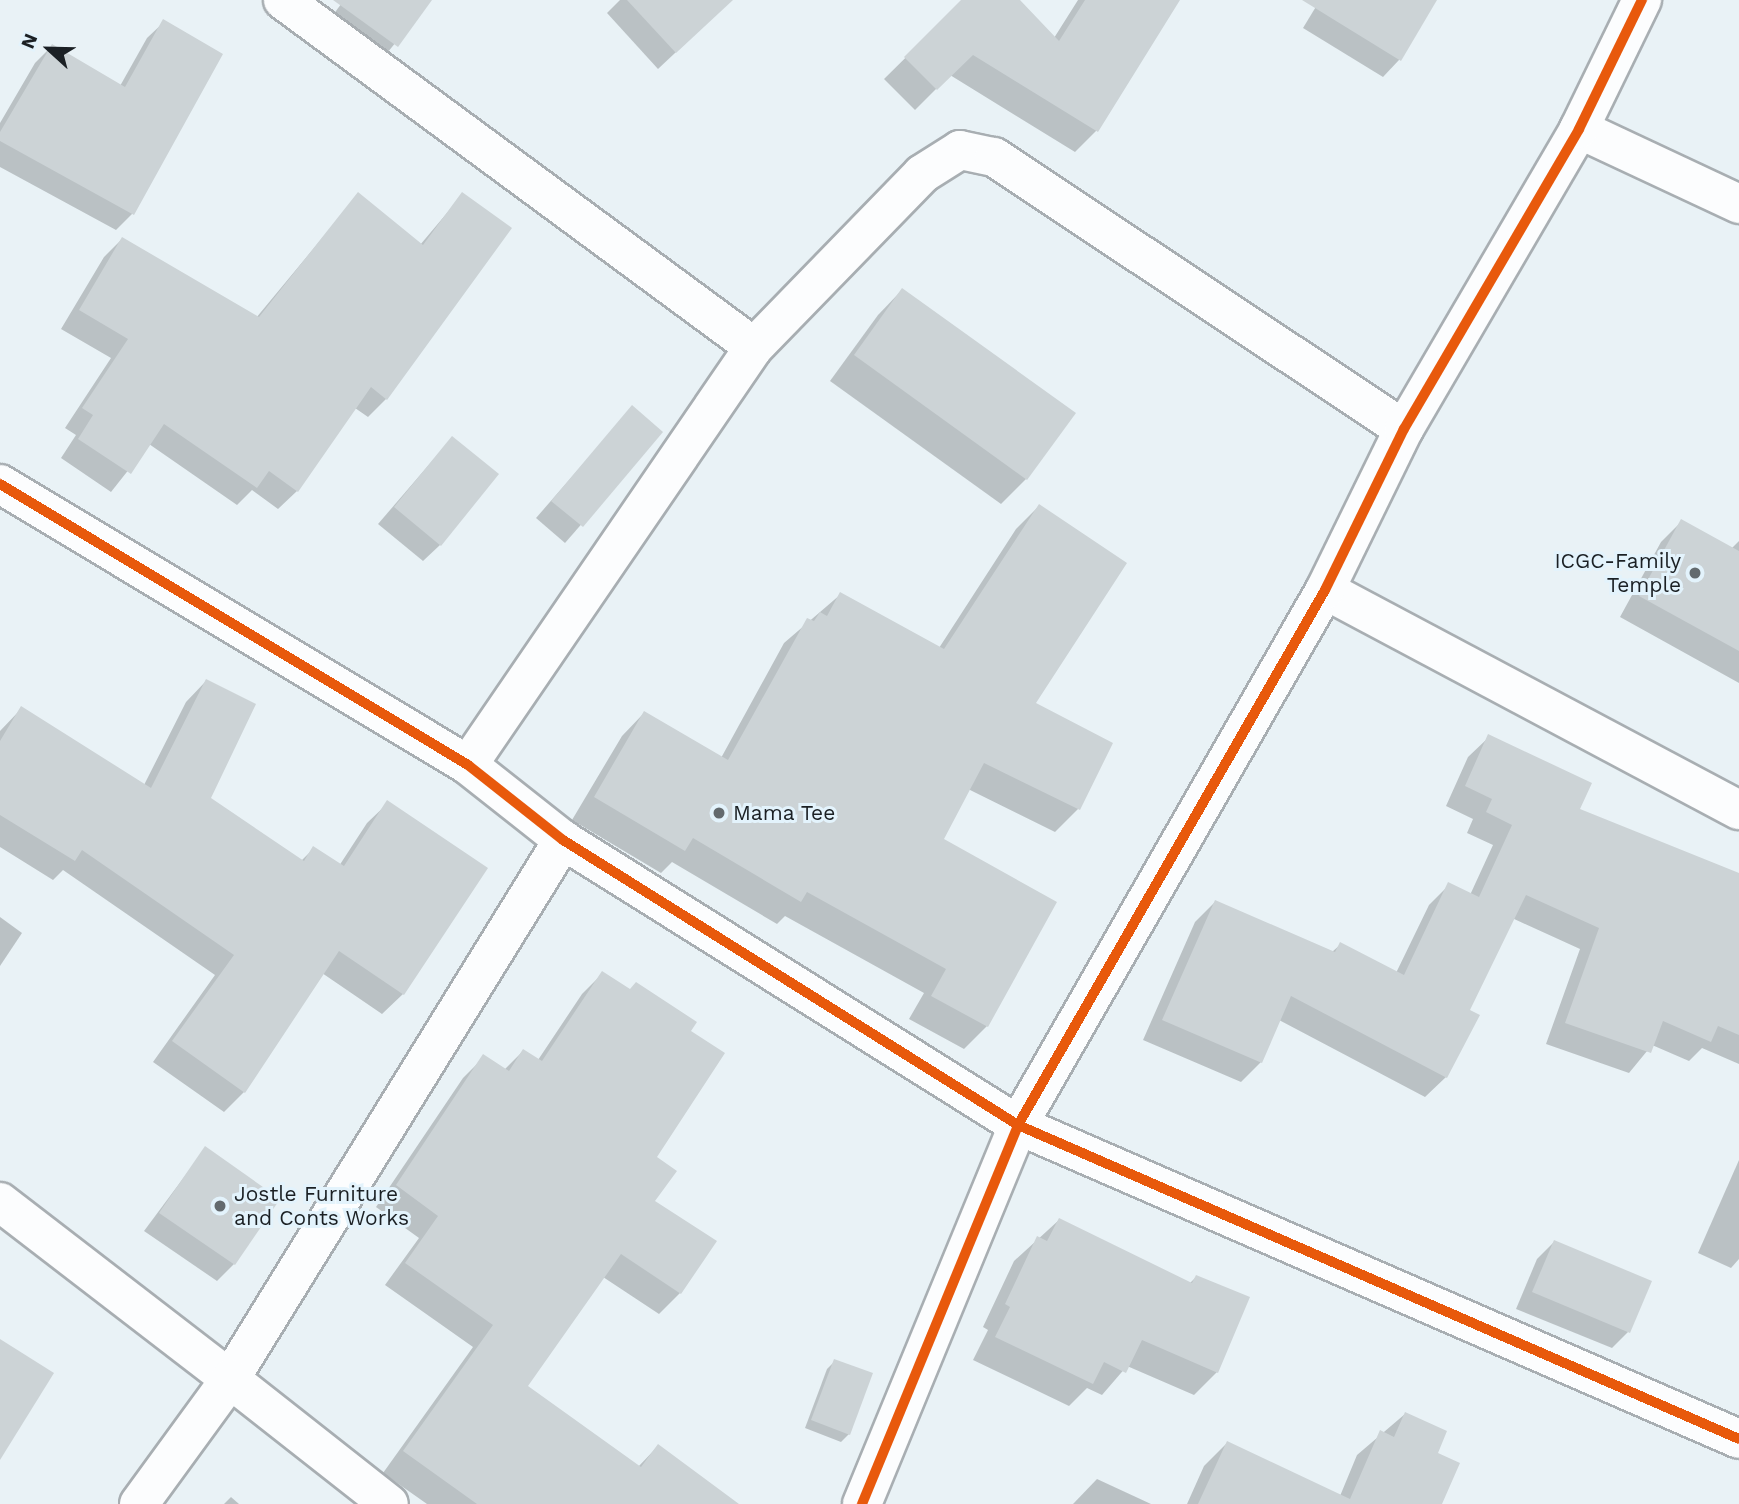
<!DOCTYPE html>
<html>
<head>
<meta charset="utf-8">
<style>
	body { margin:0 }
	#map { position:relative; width:1739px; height:1504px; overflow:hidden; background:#e9f2f6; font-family:"Work Sans",sans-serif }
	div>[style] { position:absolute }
	.shadow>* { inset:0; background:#0003 }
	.building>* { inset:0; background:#ccd3d6 }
	.roads { filter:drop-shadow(2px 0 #a8aeb2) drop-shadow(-2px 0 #a8aeb2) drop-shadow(0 2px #a8aeb2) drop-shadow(0 -2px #a8aeb2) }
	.minor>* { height:38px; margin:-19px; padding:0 19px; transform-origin:19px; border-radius:19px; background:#fcfdfe }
	.cycleway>* { height:10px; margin:-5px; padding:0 5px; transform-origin:5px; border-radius:5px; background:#e8590c }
	.dots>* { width:19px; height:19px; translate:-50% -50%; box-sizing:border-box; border:4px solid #e3f3fc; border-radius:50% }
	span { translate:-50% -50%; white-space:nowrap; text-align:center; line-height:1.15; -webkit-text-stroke:6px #e3f3fc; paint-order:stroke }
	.poi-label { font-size:21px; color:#1b2024 }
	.right { translate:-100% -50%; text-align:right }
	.left { translate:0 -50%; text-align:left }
	.north { position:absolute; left:14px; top:14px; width:70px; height:70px; -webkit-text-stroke:5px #e3f3fc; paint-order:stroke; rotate:292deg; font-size:19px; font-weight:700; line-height:28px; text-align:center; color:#1b2024 }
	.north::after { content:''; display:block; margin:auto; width:24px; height:32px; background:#1b2024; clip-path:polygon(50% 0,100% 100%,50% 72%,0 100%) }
</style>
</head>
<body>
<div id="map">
	<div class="shadow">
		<div style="clip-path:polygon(344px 0,430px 0,375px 68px,322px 30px)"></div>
		<div style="clip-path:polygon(620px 0,721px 0,709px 21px,658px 69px,607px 13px)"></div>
		<div style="clip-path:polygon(964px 0,1018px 0,1054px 38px,1078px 0,1178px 0,1096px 131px,1075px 152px,950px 75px,915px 110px,884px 79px)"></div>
		<div style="clip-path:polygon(1320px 0,1423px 0,1432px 6px,1399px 60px,1383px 77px,1303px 28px)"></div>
		<div style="clip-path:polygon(164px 22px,132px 214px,116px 230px,0 167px,0 123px,35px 63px,52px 46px,120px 86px,147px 38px)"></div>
		<div style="clip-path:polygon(463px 194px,386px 399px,368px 417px,355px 408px,297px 491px,278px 509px,252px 490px,237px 505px,149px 444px,111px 492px,61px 458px,76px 435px,65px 428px,111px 358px,61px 329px,104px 257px,122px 239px,256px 318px,358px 195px,420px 245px)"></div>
		<div style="clip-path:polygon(902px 290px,1073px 413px,1026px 479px,1001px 504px,830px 381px,878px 315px)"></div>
		<div style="clip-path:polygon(632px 408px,661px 433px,565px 543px,536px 518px)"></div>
		<div style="clip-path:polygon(452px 438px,440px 545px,423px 561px,378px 524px)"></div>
		<div style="clip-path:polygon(1039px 506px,1033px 704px,1111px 743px,1078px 809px,1055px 832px,968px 789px,942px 840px,1055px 903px,987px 1026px,964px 1049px,909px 1019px,924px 993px,785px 916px,777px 924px,672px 862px,661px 873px,572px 820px,622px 736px,644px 713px,721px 758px,784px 643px,841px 594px,939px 648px,1016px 529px)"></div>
		<div style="clip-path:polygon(1682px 521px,1731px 549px,1739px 541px,1739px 683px,1620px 617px,1661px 542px)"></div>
		<div style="clip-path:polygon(206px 681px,209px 798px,301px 861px,313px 849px,339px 866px,367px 823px,388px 803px,403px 994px,382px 1014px,322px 973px,244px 1092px,224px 1112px,153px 1062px,215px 975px,63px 870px,53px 880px,0 847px,0 731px,21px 709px,144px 785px,186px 702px)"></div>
		<div style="clip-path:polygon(1489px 737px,1578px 810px,1739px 875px,1739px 1064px,1702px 1048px,1689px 1061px,1652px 1045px,1629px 1073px,1546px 1044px,1580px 949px,1512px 918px,1467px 1011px,1446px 1077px,1425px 1097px,1279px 1020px,1261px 1062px,1241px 1082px,1143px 1040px,1195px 922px,1215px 902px,1332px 952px,1341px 944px,1396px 973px,1429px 905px,1449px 885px,1470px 895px,1493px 845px,1467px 833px,1473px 819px,1446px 806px,1468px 757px)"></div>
		<div style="clip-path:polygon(0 917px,22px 933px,0 966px)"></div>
		<div style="clip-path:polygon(603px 973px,689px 1032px,654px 1157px,653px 1202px,680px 1293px,659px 1314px,603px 1277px,525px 1386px,638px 1467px,658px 1446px,736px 1504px,427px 1504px,383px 1473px,473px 1347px,385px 1285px,419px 1238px,376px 1207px,463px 1078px,484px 1057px,504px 1070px,523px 1051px,538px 1060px,582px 994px)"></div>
		<div style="clip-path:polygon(205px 1149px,234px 1264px,217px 1281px,144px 1231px)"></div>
		<div style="clip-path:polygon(1739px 1160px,1739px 1259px,1731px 1268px,1698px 1253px)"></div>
		<div style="clip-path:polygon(1059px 1220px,1190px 1283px,1196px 1277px,1217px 1372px,1194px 1395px,1127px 1366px,1102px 1395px,1087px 1388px,1069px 1406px,973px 1360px,988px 1330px,983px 1327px,1014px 1261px)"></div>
		<div style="clip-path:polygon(1554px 1242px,1628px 1332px,1612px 1348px,1516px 1309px,1537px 1259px)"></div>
		<div style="clip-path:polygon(835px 1361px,849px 1434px,841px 1442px,805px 1428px,827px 1369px)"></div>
		<div style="clip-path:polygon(1405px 1414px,1435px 1454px,1440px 1504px,1187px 1504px,1204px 1466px,1227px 1443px,1340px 1496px,1357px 1455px)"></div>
		<div style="clip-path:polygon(1097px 1479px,1151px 1504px,1073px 1504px)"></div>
		<div style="clip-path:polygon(231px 1497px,239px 1504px,224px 1504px)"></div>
	</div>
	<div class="building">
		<div style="clip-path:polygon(333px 0,432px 0,398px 47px)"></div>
		<div style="clip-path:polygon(627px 0,733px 0,676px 53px)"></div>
		<div style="clip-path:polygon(961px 0,1020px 0,1059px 41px,1085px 0,1180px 0,1098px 132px,973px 55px,937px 90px,904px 57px)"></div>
		<div style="clip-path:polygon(1302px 0,1437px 0,1401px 61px)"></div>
		<div style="clip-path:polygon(163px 19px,223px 54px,134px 215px,0 141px,0 132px,52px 44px,125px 87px)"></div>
		<div style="clip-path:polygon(358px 192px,423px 245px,462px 192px,512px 228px,387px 400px,371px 387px,298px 492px,269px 471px,257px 488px,164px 424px,131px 474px,78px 439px,93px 415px,82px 408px,128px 339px,79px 310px,122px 237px,259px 317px)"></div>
		<div style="clip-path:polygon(902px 288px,1076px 413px,1027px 480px,854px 355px)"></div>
		<div style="clip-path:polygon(632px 405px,663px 432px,583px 527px,551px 501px)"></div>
		<div style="clip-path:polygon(452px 436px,499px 474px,441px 546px,394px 507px)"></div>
		<div style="clip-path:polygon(1039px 504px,1127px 563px,1036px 703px,1113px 743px,1080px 810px,984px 763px,944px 839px,1057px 902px,988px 1027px,931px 996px,946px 969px,807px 892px,801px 902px,693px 838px,685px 851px,594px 797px,644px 711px,728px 760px,807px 618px,814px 621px,820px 612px,827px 616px,840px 592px,944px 649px)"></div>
		<div style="clip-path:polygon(1681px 519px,1739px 551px,1739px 651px,1639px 596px)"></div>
		<div style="clip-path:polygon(206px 679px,256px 704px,211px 798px,304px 861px,313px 846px,344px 866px,387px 800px,488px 868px,404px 995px,339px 951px,245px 1093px,172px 1041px,234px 955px,82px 850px,75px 861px,0 815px,0 741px,21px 706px,151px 788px)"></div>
		<div style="clip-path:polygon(1488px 734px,1592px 783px,1580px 809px,1739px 873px,1739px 1035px,1718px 1026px,1711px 1042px,1663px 1021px,1651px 1053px,1565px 1023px,1599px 928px,1526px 895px,1470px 1010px,1480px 1015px,1447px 1078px,1291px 996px,1262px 1063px,1162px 1020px,1215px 900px,1335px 952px,1340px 942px,1404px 975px,1448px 882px,1479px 897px,1512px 825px,1486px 812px,1492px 799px,1465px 786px)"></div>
		<div style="clip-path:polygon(602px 971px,630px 989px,636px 982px,697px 1022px,691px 1031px,725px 1053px,657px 1157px,677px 1171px,655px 1201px,717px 1241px,681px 1294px,621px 1254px,528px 1386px,641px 1467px,658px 1444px,739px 1504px,477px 1504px,403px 1451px,493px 1325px,405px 1263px,438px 1216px,396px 1185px,483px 1054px,509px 1071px,523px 1049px,542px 1061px)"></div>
		<div style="clip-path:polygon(205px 1146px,280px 1199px,235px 1265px,159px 1213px)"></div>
		<div style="clip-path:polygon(1059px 1218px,1192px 1283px,1196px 1275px,1250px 1297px,1218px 1373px,1142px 1340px,1126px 1373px,1104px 1362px,1093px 1384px,995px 1337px,1010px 1307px,1005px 1304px,1037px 1236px,1047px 1241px)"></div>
		<div style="clip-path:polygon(1554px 1240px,1652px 1281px,1630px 1333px,1532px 1292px)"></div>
		<div style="clip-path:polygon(0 1339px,54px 1373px,0 1460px)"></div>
		<div style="clip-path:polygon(834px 1359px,873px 1373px,850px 1435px,811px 1420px)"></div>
		<div style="clip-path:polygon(1405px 1412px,1447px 1431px,1438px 1453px,1460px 1463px,1442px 1504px,1198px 1504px,1227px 1441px,1350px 1499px,1380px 1430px,1394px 1437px)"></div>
	</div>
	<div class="roads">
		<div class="minor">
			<div style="left:283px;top:0;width:585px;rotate:36.38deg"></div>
			<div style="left:1579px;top:129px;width:177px;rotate:25.1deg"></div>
			<div style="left:0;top:484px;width:546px;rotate:30.98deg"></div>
			<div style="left:468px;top:765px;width:121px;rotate:38.3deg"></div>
			<div style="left:563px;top:840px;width:537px;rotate:32.06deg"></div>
			<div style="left:1018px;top:1125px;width:786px;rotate:23.53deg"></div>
			<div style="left:1325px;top:590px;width:469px;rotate:28deg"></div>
			<div style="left:468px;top:765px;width:506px;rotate:-55.62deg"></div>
			<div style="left:754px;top:347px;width:241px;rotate:-45.8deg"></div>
			<div style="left:922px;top:174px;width:45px;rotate:-32.3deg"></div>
			<div style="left:960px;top:150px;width:35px;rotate:12deg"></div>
			<div style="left:994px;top:157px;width:492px;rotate:33.6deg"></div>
			<div style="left:0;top:1202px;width:290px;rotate:37.6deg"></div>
			<div style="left:230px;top:1379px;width:634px;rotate:-58.29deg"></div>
			<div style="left:139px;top:1504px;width:155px;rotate:-53.9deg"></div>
			<div style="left:230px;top:1379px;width:202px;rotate:38.2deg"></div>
			<div style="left:862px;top:1504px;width:410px;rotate:-67.6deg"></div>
			<div style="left:1018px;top:1125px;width:617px;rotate:-60.15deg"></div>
			<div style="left:1325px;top:590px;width:179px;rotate:-63.9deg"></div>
			<div style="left:1404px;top:429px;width:347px;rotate:-59.7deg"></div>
			<div style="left:1579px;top:129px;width:144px;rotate:-64deg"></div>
		</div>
	</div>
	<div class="cycleway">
		<div style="left:0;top:484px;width:546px;rotate:30.98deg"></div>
		<div style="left:468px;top:765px;width:121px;rotate:38.3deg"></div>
		<div style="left:563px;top:840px;width:537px;rotate:32.06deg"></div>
		<div style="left:1018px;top:1125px;width:786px;rotate:23.53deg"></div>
		<div style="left:862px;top:1504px;width:410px;rotate:-67.6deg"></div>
		<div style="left:1018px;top:1125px;width:617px;rotate:-60.15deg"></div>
		<div style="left:1325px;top:590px;width:179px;rotate:-63.9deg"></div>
		<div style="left:1404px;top:429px;width:347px;rotate:-59.7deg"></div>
		<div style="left:1579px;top:129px;width:144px;rotate:-64deg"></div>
	</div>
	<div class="dots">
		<div style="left:1695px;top:573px;background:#636a6e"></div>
		<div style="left:719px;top:813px;background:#636a6e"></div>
		<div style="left:220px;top:1206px;background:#636a6e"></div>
	</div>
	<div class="poi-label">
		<span class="right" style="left:1681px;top:573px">ICGC-Family<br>Temple</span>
		<span class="left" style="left:733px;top:813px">Mama Tee</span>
		<span class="left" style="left:234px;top:1206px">Jostle Furniture<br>and Conts Works</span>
	</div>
	<div class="north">N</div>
</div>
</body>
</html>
